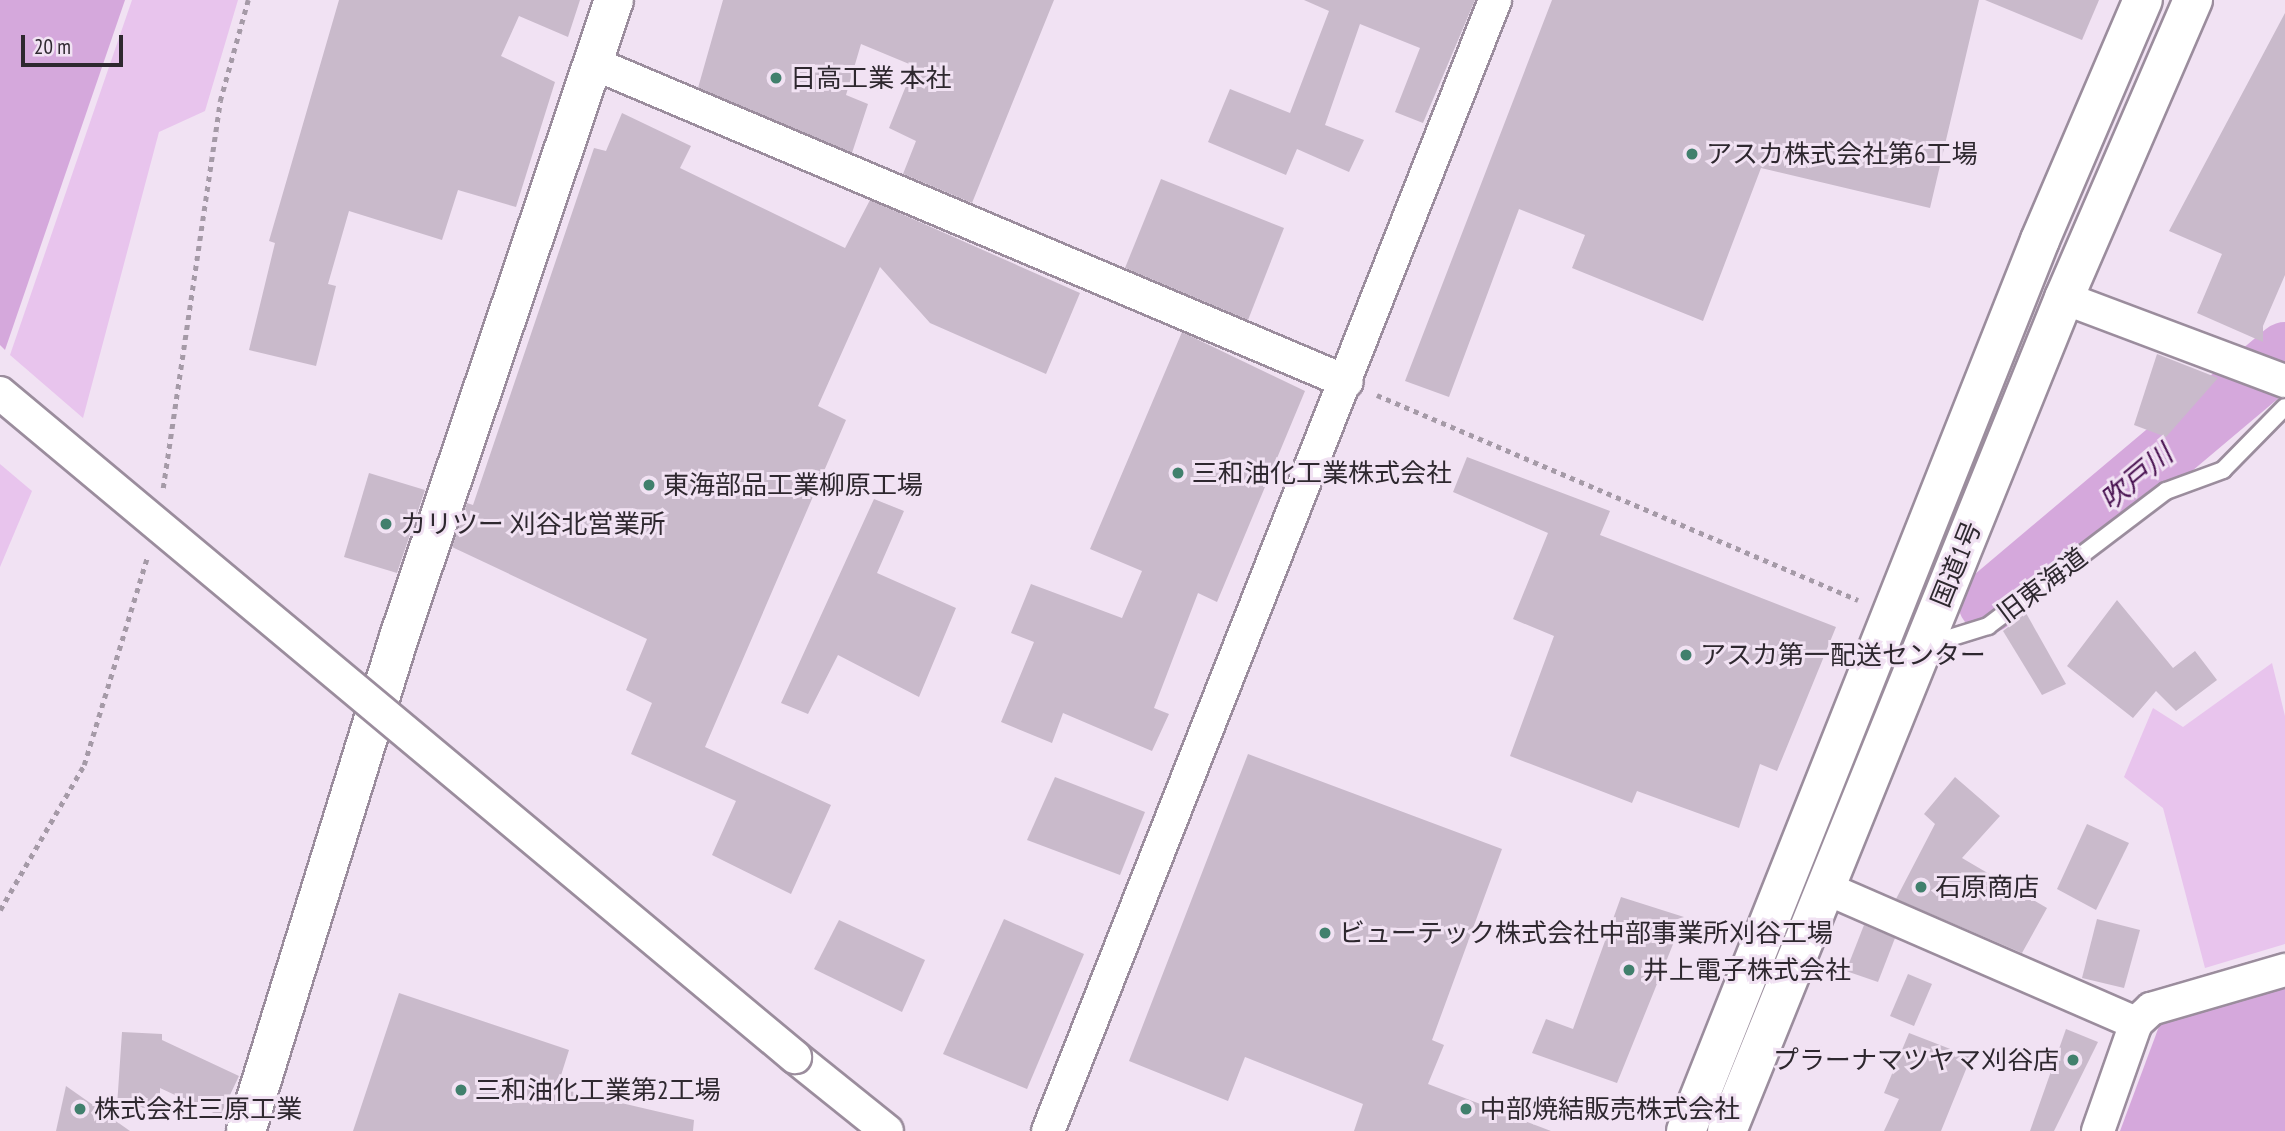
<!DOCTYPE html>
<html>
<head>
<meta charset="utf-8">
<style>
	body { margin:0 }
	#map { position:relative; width:2285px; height:1131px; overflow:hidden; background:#f1e2f3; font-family:"PT Sans Narrow","Noto Sans JP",sans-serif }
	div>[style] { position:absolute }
	.green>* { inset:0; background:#e8c4ed }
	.water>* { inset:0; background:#d5a8dc }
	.river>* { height:61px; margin:-30.5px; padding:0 30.5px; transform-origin:30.5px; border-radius:30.5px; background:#d5a8dc }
	.building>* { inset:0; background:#c9bacb }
	.path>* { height:4.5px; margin-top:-2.25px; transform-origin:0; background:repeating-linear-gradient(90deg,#a59aa7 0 5px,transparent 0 10px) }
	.roads { filter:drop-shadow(2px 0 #9b8d9d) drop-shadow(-2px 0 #9b8d9d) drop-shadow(0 2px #9b8d9d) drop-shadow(0 -2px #9b8d9d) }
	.service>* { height:16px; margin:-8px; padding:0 8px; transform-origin:8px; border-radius:8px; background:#fff }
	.minor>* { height:32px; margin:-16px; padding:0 16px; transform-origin:16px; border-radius:16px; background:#fff }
	.tertiary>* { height:38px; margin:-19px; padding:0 19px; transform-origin:19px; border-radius:19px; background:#fff }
	.trunk>* { height:38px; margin:-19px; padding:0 19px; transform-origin:19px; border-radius:19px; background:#fff }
	.bridges { filter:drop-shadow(2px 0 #9b8d9d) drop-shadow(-2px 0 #9b8d9d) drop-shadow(0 2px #9b8d9d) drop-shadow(0 -2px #9b8d9d) }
	.minor-bridge>* { height:32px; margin:-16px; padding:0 16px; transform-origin:16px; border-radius:16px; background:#fff }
	.dots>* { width:19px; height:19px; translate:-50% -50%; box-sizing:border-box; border:4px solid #f1e2f3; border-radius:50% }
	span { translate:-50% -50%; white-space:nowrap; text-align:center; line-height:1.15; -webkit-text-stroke:6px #f1e2f3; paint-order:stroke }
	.poi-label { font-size:26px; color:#2e282f }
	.left { translate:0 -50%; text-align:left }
	.right { translate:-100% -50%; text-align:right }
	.street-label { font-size:26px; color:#2e282f }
	.water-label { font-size:28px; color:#460f4e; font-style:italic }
	.scale { position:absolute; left:21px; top:35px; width:102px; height:32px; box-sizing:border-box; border:4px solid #2e282f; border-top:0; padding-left:9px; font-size:21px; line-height:24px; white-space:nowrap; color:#2e282f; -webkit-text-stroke:5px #f1e2f3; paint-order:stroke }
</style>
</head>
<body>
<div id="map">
	<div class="green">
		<div style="clip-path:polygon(132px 0,238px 0,205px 111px,159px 132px,83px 418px,10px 355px)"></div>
		<div style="clip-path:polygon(0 464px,32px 491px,0 567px)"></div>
		<div style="clip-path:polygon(2272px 663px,2285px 716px,2285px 944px,2205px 968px,2163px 808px,2124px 777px,2153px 708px,2183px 727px)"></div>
	</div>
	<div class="water">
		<div style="clip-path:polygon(0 0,125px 0,5px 350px,0 345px)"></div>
		<div style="clip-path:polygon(2285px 985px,2285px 1131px,2120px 1131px,2161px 1021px)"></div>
	</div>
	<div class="river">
		<div style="left:1988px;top:602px;width:388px;rotate:-40.1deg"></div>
	</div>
	<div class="building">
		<div style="clip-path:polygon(339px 0,580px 0,568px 37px,519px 16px,501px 56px,555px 82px,516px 207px,458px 190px,442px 240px,349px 211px,328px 284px,336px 286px,316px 366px,249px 350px,275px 243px,269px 241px)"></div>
		<div style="clip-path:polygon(723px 0,1054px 0,972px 203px,903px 174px,916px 141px,889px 128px,914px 66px,861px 44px,846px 95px,868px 104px,852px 153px,698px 88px)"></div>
		<div style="clip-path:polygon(1304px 0,1475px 0,1423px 123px,1395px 112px,1420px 48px,1360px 24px,1325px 125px,1364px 140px,1349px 172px,1297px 149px,1286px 175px,1208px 142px,1230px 89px,1290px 113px,1329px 11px)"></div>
		<div style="clip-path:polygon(1552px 0,1979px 0,1930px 208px,1761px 168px,1703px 321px,1572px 268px,1585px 235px,1519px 209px,1449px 397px,1405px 381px)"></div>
		<div style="clip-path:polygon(1985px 0,2099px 0,2082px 40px)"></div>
		<div style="clip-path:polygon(2285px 13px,2285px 275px,2263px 326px,2263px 342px,2197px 313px,2222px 254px,2169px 231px)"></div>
		<div style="clip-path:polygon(622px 113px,691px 146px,680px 168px,845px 248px,870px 200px,1080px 293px,1046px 374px,930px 323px,880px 267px,818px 406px,846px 420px,705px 747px,831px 805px,791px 894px,712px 855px,736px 801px,631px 754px,652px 703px,626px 690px,647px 639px,452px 547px,467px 503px,473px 505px,594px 148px,606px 151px)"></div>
		<div style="clip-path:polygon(1161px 179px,1284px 228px,1248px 320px,1125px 268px)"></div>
		<div style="clip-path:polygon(1182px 332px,1305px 391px,1217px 602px,1198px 593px,1154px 708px,1169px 714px,1152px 751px,1063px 713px,1052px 743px,1001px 722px,1034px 642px,1011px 633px,1031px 584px,1122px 618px,1142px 571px,1090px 549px)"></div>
		<div style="clip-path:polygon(2157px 354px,2218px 378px,2166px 437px,2134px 425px)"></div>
		<div style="clip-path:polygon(1467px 457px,1610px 511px,1600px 535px,1836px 627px,1777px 771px,1760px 764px,1739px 828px,1637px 791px,1632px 803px,1510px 756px,1554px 636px,1513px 619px,1548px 533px,1453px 492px)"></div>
		<div style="clip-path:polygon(369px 473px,425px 490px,397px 573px,344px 557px)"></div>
		<div style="clip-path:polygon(874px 499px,904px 511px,877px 573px,956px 608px,919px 697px,838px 655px,808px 714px,781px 703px)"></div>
		<div style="clip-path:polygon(2117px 600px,2173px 668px,2195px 651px,2217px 680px,2176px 711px,2156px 691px,2133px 718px,2067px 666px)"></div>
		<div style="clip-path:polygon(2026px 613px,2066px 684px,2042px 695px,2003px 631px)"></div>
		<div style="clip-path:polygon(1248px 754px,1502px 849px,1432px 1040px,1444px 1045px,1428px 1084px,1551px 1131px,1354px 1131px,1363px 1104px,1245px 1057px,1228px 1101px,1129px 1061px)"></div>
		<div style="clip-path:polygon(1055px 777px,1145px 812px,1120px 875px,1027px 840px)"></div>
		<div style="clip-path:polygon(1955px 777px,2000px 816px,1962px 858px,2047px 908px,2022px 953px,1896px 899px,1935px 824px,1924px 814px)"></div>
		<div style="clip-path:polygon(2087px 824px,2129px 843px,2096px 910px,2057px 889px)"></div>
		<div style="clip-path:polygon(1621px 897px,1684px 917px,1617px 1083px,1532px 1053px,1546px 1019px,1573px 1029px)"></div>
		<div style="clip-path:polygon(1004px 919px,1084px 954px,1027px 1089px,943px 1054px)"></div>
		<div style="clip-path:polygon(2097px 919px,2140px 930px,2124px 988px,2082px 978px)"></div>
		<div style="clip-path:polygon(839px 920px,925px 960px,902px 1012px,814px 969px)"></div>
		<div style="clip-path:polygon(1864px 925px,1895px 938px,1878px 982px,1846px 971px)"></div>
		<div style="clip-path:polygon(1908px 974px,1932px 984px,1914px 1026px,1890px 1016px)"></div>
		<div style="clip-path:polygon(399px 993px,569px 1050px,557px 1088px,694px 1120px,693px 1131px,353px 1131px)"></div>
		<div style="clip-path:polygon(2066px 1029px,2098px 1042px,2054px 1131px,2030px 1131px)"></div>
		<div style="clip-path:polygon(122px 1032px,162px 1034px,162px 1040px,239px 1076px,220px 1116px,160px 1088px,160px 1109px,117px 1106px)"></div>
		<div style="clip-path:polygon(1909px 1033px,1971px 1057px,1941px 1131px,1884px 1131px,1899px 1099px,1884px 1093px)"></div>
		<div style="clip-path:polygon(66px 1086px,130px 1131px,56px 1131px)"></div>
	</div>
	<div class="path">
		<div style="left:1377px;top:395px;width:523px;rotate:23.08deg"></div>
		<div style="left:163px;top:488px;width:391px;rotate:-81.6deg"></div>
		<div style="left:220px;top:101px;width:105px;rotate:-74.5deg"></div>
		<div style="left:0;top:910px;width:168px;rotate:-59.9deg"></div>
		<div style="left:84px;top:765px;width:216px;rotate:-73.1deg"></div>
	</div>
	<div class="roads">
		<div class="service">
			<div style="left:1927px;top:645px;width:64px;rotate:-17.3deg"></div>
			<div style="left:1988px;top:626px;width:223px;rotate:-37.2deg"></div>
			<div style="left:2166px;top:491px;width:61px;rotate:-20.2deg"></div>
			<div style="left:2223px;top:470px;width:88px;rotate:-45.5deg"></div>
		</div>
		<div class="minor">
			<div style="left:595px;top:64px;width:816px;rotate:22.92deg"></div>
			<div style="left:2064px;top:298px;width:236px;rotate:20.6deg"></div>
			<div style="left:1830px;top:890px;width:334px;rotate:23.5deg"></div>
			<div style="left:795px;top:1057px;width:118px;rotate:38.8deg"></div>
			<div style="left:1048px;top:1131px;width:1216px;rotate:-68.43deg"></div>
			<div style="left:2098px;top:1131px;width:114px;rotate:-70.6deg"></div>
			<div style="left:2136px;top:1023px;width:21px;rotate:-43deg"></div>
			<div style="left:2151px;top:1009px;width:140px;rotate:-16.2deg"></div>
		</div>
		<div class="tertiary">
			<div style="left:246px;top:1131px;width:517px;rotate:-72.79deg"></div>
			<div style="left:399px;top:637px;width:672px;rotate:-71.35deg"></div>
		</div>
		<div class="trunk">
			<div style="left:1686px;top:1131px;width:959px;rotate:-68.33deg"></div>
			<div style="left:2040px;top:240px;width:261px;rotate:-66.8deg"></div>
			<div style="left:1727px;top:1131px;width:899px;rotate:-67.97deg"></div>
			<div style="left:2064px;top:298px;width:325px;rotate:-66.6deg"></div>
		</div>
	</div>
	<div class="bridges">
		<div class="minor-bridge">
			<div style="left:0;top:393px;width:1036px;rotate:39.87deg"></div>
		</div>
	</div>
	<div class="dots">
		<div style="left:776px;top:78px;background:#41806d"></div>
		<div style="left:1692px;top:154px;background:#41806d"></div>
		<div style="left:1178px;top:473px;background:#41806d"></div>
		<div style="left:649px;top:485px;background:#41806d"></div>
		<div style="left:386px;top:524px;background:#41806d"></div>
		<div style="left:1686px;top:655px;background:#41806d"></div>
		<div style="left:1921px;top:887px;background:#41806d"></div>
		<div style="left:1325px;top:933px;background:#41806d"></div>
		<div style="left:1629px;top:970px;background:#41806d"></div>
		<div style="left:2073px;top:1060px;background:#41806d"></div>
		<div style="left:461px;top:1090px;background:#41806d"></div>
		<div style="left:80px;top:1109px;background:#41806d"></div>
		<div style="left:1466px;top:1109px;background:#41806d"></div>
	</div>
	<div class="poi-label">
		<span class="left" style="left:790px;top:78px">日高工業 本社</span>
		<span class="left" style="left:1706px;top:154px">アスカ株式会社第6工場</span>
		<span class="left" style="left:1192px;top:473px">三和油化工業株式会社</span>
		<span class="left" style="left:663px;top:485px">東海部品工業柳原工場</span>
		<span class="left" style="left:400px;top:524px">カリツー 刈谷北営業所</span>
		<span class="left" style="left:1700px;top:655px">アスカ第一配送センター</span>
		<span class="left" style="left:1935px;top:887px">石原商店</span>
		<span class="left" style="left:1339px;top:933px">ビューテック株式会社中部事業所刈谷工場</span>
		<span class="left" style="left:1643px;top:970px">井上電子株式会社</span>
		<span class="right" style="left:2059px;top:1060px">プラーナマツヤマ刈谷店</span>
		<span class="left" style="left:475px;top:1090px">三和油化工業第2工場</span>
		<span class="left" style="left:94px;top:1109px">株式会社三原工業</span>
		<span class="left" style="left:1480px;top:1109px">中部焼結販売株式会社</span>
	</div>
	<div class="street-label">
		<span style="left:1956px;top:564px;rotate:-68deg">国道1号</span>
		<span style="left:2042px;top:585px;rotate:-37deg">旧東海道</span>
	</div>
	<div class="water-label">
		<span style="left:2136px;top:477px;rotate:-40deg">吹戸川</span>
	</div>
	<div class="scale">20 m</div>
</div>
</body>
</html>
